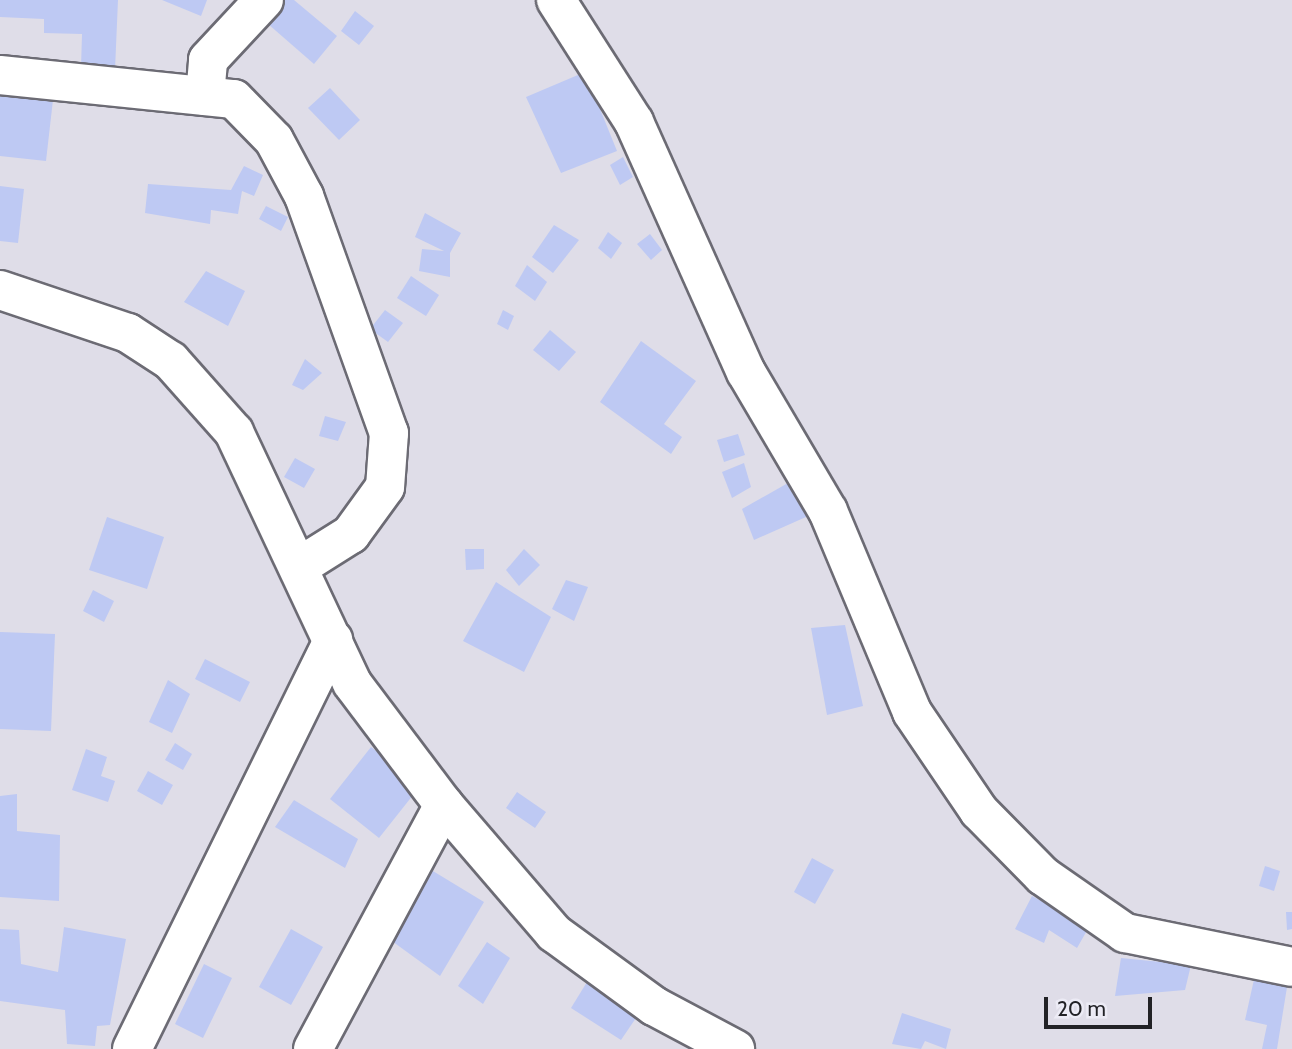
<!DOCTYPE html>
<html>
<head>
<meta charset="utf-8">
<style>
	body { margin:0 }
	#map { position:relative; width:1292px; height:1049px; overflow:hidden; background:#dfdde8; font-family:Cabin,sans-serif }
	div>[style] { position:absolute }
	.building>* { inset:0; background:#bec9f3 }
	.roads { filter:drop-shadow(2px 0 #6c6b74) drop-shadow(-2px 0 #6c6b74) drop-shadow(0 2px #6c6b74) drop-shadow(0 -2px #6c6b74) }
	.minor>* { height:38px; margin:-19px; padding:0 19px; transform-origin:19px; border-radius:19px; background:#fff }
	span { translate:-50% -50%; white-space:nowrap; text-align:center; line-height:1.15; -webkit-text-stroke:5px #ecebf5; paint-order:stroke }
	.scale { position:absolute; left:1044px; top:997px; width:108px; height:32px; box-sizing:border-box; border:4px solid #222226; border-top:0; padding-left:9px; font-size:21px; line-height:24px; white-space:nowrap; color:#222226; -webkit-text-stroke:5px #ecebf5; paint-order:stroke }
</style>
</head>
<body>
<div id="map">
	<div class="building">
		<div style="clip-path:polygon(0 0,118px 0,115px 70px,81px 68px,82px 34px,44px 33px,44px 19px,0 17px)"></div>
		<div style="clip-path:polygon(162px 0,207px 0,201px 16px)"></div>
		<div style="clip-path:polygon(275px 0,294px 0,337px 36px,314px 64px,260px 17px)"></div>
		<div style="clip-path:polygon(355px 11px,374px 26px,359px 45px,341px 31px)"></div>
		<div style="clip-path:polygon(585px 72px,617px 151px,561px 173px,526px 97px)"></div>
		<div style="clip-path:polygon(0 85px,54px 91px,46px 161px,0 156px)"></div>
		<div style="clip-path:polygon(330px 88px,360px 120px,339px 140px,308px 108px)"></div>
		<div style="clip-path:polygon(623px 157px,633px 177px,620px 185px,610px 165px)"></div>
		<div style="clip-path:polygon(244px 166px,263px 175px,254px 196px,242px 191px,238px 214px,211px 210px,210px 224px,145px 213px,148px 184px,231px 190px)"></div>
		<div style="clip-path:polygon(0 186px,24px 189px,18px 243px,0 241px)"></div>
		<div style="clip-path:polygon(266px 206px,288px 217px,281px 231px,259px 219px)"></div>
		<div style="clip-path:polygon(425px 213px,461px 233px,450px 253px,450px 277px,419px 271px,422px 249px,444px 251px,415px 237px)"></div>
		<div style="clip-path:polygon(554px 225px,579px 240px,553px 273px,532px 257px)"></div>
		<div style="clip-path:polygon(608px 232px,622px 243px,611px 259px,598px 248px)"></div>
		<div style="clip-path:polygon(650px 234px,662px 250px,651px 260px,637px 244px)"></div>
		<div style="clip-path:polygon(527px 265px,547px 282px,535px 301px,515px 286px)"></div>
		<div style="clip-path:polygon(206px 271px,245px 291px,228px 326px,184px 302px)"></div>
		<div style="clip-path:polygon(411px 276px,439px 295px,426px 316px,397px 298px)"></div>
		<div style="clip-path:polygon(385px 310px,403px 323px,388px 342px,370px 329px)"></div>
		<div style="clip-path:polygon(503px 310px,514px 316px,508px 330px,497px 324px)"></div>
		<div style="clip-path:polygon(550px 330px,576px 352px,559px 371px,533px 350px)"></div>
		<div style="clip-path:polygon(641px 341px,696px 381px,664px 424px,682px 437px,671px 454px,600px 402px)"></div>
		<div style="clip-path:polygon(305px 359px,322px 373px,303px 390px,292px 385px)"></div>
		<div style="clip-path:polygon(325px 416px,346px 422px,338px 441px,319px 436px)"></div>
		<div style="clip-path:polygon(738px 434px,745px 455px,724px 462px,717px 440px)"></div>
		<div style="clip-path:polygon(295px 458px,315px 469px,304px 488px,284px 477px)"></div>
		<div style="clip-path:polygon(744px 463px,751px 487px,732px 498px,722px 472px)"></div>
		<div style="clip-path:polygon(795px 479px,815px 513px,754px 540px,742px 509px)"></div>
		<div style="clip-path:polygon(107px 517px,164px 537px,147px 589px,89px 570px)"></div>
		<div style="clip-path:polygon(465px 549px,484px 549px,484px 569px,466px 570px)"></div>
		<div style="clip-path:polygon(524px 549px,540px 565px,519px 586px,506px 570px)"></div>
		<div style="clip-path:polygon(566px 580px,588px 587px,574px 621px,552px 609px)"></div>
		<div style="clip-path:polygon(496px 582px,551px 617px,524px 672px,463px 641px)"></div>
		<div style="clip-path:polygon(93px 590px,114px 601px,104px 622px,83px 611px)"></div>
		<div style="clip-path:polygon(845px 625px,863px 706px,827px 715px,811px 628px)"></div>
		<div style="clip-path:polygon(0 632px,55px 634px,51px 731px,0 729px)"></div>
		<div style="clip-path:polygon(205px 659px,250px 682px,240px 702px,195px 679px)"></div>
		<div style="clip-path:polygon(168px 680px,190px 694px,172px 733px,149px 722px)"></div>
		<div style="clip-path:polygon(175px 743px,192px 754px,183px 770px,165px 760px)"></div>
		<div style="clip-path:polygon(371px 747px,421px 785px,379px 838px,330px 799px)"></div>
		<div style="clip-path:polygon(86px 749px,107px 757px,101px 776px,115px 781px,108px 802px,72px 790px)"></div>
		<div style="clip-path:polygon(148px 771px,173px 785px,162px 805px,137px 791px)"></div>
		<div style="clip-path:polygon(517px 792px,546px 812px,535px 828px,506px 808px)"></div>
		<div style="clip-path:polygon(17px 794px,17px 831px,60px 835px,59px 901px,0 897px,0 796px)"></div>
		<div style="clip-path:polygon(294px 800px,358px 839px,345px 868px,275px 827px)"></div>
		<div style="clip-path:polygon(812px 858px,834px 870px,815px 904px,794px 892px)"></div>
		<div style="clip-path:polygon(423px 865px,484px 902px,440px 976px,385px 936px)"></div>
		<div style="clip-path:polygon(1265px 866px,1280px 871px,1274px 891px,1259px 886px)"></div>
		<div style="clip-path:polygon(1032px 896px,1089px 927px,1077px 948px,1049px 930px,1044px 943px,1015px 929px)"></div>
		<div style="clip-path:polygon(1286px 912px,1292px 912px,1292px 929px,1287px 930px)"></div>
		<div style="clip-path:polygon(64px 927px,126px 939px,110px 1025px,97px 1026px,95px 1046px,67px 1044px,65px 1010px,0 1001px,0 929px,19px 930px,21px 964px,58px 972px)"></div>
		<div style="clip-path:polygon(291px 929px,323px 947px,291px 1005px,259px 987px)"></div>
		<div style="clip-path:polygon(487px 942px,510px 958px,483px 1004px,458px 986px)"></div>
		<div style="clip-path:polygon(1121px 958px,1191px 965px,1185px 990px,1115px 996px)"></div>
		<div style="clip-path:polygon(204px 964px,232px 978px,203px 1038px,175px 1024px)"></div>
		<div style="clip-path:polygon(1255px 975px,1288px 981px,1277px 1049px,1262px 1049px,1267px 1025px,1245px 1020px)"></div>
		<div style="clip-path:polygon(587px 982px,638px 1015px,621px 1040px,571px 1008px)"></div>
		<div style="clip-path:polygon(902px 1013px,951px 1029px,946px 1049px,925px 1041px,921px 1049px,892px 1044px)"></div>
	</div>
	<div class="roads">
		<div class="minor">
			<div style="left:556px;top:0;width:145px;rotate:57.4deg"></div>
			<div style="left:634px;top:122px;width:274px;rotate:65.9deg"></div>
			<div style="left:746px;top:372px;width:161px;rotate:59.5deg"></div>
			<div style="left:828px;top:511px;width:218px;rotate:67.3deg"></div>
			<div style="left:912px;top:712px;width:120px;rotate:55.9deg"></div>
			<div style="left:979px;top:811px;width:91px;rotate:45.4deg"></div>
			<div style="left:1043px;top:876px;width:100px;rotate:34.8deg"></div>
			<div style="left:1125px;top:933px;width:170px;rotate:11.5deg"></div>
			<div style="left:0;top:75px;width:235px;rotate:5.9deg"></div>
			<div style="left:234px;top:99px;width:57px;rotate:45.7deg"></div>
			<div style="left:274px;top:140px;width:64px;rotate:61.8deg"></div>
			<div style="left:304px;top:196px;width:252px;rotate:70.3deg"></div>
			<div style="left:389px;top:433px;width:54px;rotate:94.2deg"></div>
			<div style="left:385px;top:487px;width:58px;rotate:125.9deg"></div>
			<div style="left:351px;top:534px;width:60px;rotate:147.9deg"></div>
			<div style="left:205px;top:96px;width:36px;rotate:-85deg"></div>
			<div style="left:208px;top:60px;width:82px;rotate:-47deg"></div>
			<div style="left:0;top:290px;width:135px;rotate:18.6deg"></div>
			<div style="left:128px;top:333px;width:51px;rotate:33.1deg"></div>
			<div style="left:171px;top:361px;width:95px;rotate:48.4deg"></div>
			<div style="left:234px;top:432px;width:277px;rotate:64.8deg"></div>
			<div style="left:352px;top:683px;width:153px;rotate:53deg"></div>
			<div style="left:444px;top:805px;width:169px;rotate:49.3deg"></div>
			<div style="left:554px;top:933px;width:124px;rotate:36.1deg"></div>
			<div style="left:654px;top:1006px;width:92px;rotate:28deg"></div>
			<div style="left:132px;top:1049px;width:456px;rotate:-63.8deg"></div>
			<div style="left:313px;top:1049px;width:277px;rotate:-61.8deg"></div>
		</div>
	</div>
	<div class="scale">20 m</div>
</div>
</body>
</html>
